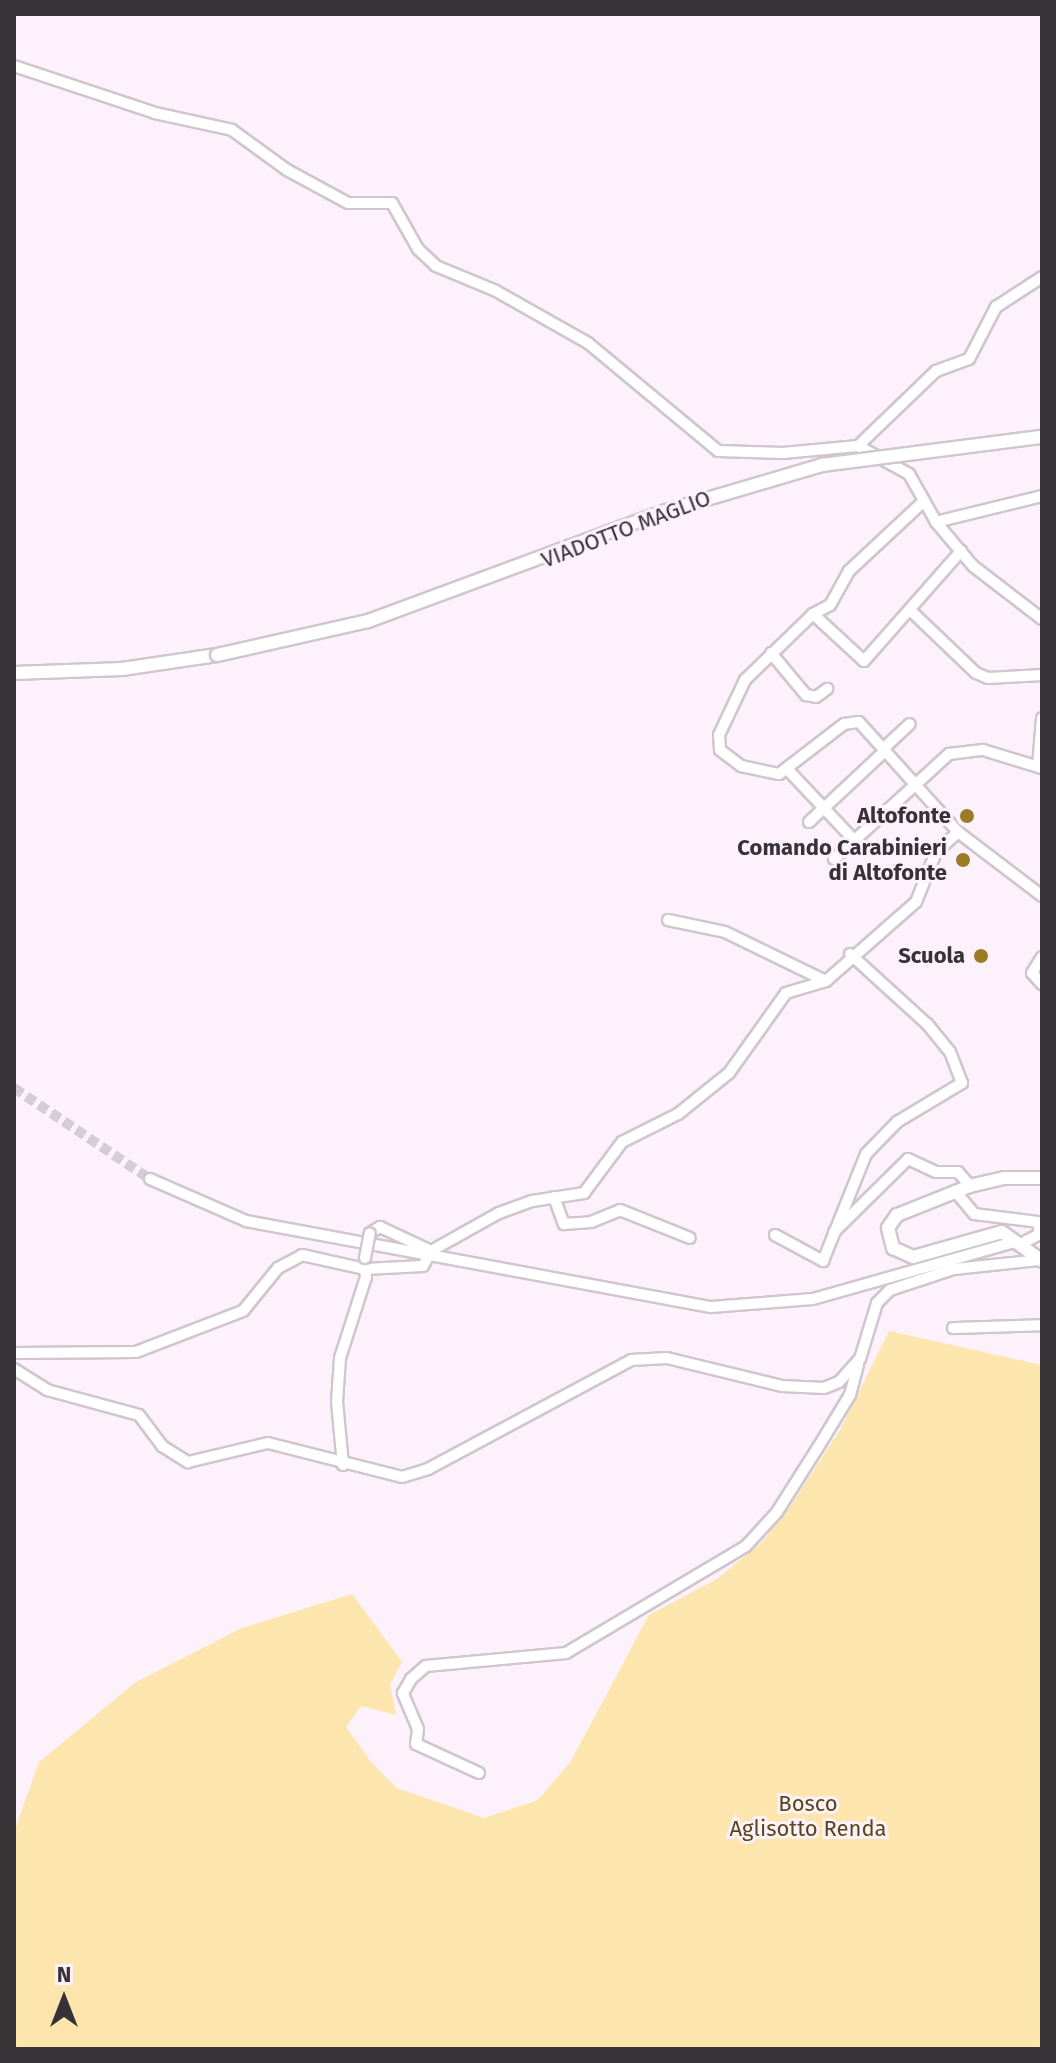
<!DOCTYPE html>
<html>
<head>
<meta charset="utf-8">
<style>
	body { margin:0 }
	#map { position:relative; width:1056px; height:2063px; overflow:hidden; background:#fdf2fc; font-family:"Fira Sans",sans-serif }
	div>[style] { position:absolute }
	.green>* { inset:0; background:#fde6ad }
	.minor-tunnel>* { height:10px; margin-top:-5px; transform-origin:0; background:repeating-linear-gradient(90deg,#d5ccd4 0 10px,transparent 0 15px) }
	.roads { filter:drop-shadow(2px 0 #d0c6cf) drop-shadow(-2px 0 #d0c6cf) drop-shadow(0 2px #d0c6cf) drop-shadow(0 -2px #d0c6cf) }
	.minor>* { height:10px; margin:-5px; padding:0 5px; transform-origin:5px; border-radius:5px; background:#fff }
	.major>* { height:12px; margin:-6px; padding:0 6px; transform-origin:6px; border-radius:6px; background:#fff }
	.bridges { filter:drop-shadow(2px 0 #d0c6cf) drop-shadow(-2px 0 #d0c6cf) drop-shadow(0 2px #d0c6cf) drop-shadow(0 -2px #d0c6cf) }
	.minor-bridge>* { height:10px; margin:-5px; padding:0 5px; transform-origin:5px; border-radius:5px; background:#fff }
	.major-bridge>* { height:12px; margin:-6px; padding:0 6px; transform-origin:6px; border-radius:6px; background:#fff }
	.dots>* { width:22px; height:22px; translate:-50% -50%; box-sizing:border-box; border:4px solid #fdf2fc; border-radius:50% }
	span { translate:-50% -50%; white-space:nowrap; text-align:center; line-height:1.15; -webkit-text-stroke:6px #fdf2fc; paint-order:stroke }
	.street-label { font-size:22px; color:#363236 }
	.poi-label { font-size:22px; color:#363236; font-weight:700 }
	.right { translate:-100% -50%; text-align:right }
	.park-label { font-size:22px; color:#584819 }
	.frame { position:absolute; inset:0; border:16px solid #363236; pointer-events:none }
	.north { position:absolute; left:24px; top:1959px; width:80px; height:80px; -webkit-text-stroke:6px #fdf2fc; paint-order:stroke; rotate:0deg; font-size:22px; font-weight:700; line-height:32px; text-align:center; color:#363236 }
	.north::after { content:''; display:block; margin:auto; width:28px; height:36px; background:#363236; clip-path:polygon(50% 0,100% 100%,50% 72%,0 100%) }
</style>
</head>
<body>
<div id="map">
	<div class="green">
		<div style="clip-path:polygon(889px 1331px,1042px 1365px,1042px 2049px,14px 2049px,15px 1829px,39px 1762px,136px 1682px,242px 1628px,352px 1594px,402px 1662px,390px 1684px,396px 1715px,361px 1706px,346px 1727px,371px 1762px,397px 1788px,484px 1818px,538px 1800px,571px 1761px,649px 1615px,717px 1579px,762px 1542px,793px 1502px,840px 1430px)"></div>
	</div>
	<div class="minor-tunnel">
		<div style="left:14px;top:1088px;width:164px;rotate:33.8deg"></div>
	</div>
	<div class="roads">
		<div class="minor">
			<div style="left:14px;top:66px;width:149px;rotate:18.4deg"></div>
			<div style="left:155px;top:113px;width:79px;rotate:12.4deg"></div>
			<div style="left:232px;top:130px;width:68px;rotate:36deg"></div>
			<div style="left:287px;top:170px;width:69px;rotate:28.4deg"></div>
			<div style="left:348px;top:203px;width:44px"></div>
			<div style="left:392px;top:203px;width:53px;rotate:60.5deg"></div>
			<div style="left:418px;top:249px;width:25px;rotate:43deg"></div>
			<div style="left:436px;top:266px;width:65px;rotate:22.6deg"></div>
			<div style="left:496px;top:291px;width:106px;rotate:29.5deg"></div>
			<div style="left:588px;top:343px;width:169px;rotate:39.7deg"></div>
			<div style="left:718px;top:451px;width:65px;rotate:1.8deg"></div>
			<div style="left:783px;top:453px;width:75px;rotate:-5.3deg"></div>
			<div style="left:858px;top:446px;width:58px;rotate:28.8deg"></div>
			<div style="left:909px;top:474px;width:55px;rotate:60.6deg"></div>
			<div style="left:936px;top:522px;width:57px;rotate:49.9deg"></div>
			<div style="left:973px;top:566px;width:87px;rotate:37.5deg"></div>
			<div style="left:858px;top:446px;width:108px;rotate:-43.9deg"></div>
			<div style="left:936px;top:371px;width:35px;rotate:-20deg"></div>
			<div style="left:969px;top:359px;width:59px;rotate:-62.6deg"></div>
			<div style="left:996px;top:307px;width:55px;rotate:-33.1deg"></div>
			<div style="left:924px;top:501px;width:103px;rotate:137deg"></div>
			<div style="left:849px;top:571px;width:39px;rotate:119deg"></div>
			<div style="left:830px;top:605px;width:19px;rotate:152deg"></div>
			<div style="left:813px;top:614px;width:95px;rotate:135.9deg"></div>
			<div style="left:745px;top:680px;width:61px;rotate:115.3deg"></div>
			<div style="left:719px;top:735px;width:15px;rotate:86deg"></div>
			<div style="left:720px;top:750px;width:26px;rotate:37deg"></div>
			<div style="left:741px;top:766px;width:39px;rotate:12deg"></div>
			<div style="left:779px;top:774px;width:82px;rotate:-37.6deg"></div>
			<div style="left:844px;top:724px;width:15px;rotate:-8deg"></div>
			<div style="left:859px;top:722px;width:148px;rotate:48deg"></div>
			<div style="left:958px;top:832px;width:106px;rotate:37.3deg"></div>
			<div style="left:936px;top:522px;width:109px;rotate:-13.8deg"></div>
			<div style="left:910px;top:610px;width:91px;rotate:43.7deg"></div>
			<div style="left:976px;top:673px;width:13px;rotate:23deg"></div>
			<div style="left:988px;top:678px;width:54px;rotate:-3.2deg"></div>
			<div style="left:813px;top:614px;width:69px;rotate:42.7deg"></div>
			<div style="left:864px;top:661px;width:147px;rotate:-48.6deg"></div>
			<div style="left:771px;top:653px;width:55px;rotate:50.2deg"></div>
			<div style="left:806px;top:695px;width:10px;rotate:11deg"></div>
			<div style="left:816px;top:697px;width:14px;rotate:-36deg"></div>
			<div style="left:884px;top:748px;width:35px;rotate:-43deg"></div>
			<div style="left:1038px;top:766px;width:48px;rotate:-85.2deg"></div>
			<div style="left:789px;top:771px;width:96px;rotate:46.7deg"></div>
			<div style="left:809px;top:822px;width:105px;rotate:-43.1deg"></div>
			<div style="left:834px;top:859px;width:156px;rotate:-42.4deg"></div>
			<div style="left:949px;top:754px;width:34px;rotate:-7deg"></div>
			<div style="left:983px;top:750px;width:62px;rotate:17deg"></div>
			<div style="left:668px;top:920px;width:58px;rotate:11.9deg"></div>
			<div style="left:725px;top:932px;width:112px;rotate:25.9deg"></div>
			<div style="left:1042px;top:957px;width:19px;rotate:122deg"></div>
			<div style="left:1032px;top:973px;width:15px;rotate:48deg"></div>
			<div style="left:150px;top:1179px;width:105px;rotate:23.6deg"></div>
			<div style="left:246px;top:1221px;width:473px;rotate:10.5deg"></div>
			<div style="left:711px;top:1307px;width:102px;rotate:-4.5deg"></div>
			<div style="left:813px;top:1299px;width:206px;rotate:-15.8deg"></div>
			<div style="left:955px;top:1191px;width:30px;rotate:50deg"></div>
			<div style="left:974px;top:1214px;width:64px;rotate:7.1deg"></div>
			<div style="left:1038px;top:1222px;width:12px;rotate:81deg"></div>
			<div style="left:1040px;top:1234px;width:16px;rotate:153deg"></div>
			<div style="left:554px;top:1197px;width:29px;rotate:70deg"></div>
			<div style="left:564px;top:1224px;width:27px;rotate:-4deg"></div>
			<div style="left:591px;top:1222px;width:31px;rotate:-22deg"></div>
			<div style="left:620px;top:1210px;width:75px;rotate:21.8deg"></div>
			<div style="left:834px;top:1232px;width:104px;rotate:-44.6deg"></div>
			<div style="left:908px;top:1159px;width:31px;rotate:25deg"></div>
			<div style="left:936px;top:1172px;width:22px"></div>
			<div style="left:958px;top:1172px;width:18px;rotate:49deg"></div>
			<div style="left:370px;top:1233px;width:12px;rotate:-31deg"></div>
			<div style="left:380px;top:1227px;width:56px;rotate:25.2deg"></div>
			<div style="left:775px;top:1235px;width:55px;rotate:28.4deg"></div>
			<div style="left:823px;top:1261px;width:115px;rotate:-68.1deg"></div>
			<div style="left:866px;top:1154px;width:45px;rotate:-45.9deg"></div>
			<div style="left:897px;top:1122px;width:76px;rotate:-31deg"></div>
			<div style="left:962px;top:1083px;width:33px;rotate:-111deg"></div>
			<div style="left:950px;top:1052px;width:36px;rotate:-129deg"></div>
			<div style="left:927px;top:1024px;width:104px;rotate:-137.7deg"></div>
			<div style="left:953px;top:1328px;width:89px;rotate:-1.9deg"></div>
			<div style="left:14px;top:1353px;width:122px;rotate:-0.5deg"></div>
			<div style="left:136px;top:1352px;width:115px;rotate:-21deg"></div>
			<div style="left:243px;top:1311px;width:55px;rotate:-50.9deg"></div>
			<div style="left:278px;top:1268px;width:27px;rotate:-28deg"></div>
			<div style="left:302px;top:1255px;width:65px;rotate:12.5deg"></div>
			<div style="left:365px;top:1269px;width:58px;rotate:-3deg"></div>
			<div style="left:423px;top:1266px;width:17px;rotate:-62deg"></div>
			<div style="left:431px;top:1251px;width:78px;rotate:-29.2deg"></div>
			<div style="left:499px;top:1213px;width:35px;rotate:-20deg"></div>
			<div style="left:532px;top:1201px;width:53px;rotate:-8.7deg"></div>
			<div style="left:584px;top:1193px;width:64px;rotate:-53.3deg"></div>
			<div style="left:622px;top:1142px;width:63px;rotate:-26.6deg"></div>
			<div style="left:678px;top:1114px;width:65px;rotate:-38.8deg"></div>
			<div style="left:729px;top:1073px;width:98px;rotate:-54.5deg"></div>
			<div style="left:786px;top:993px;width:42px;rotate:-16.7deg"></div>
			<div style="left:826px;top:981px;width:120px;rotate:-41.3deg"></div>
			<div style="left:916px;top:902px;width:54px;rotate:-68.2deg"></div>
			<div style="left:936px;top:852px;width:30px;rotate:-42deg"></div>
			<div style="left:14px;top:1369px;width:39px;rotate:32deg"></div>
			<div style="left:47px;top:1390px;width:95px;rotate:15.2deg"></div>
			<div style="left:139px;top:1415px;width:39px;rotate:53deg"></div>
			<div style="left:162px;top:1446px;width:31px;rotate:32deg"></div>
			<div style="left:188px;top:1462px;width:82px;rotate:-13.4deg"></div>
			<div style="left:268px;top:1443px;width:138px;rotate:14.2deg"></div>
			<div style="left:402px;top:1477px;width:27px;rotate:-17deg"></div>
			<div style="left:428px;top:1469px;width:230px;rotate:-28.2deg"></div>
			<div style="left:631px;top:1360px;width:36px;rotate:-3deg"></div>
			<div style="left:667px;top:1358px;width:118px;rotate:13.7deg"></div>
			<div style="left:782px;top:1386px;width:42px;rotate:2.7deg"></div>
			<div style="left:824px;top:1388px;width:16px;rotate:-22deg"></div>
			<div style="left:839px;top:1382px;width:31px;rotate:-48deg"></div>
			<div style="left:860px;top:1359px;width:59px;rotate:-73.1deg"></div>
			<div style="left:877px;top:1303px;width:18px;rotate:-45deg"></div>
			<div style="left:890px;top:1290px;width:67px;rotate:-18.2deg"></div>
			<div style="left:954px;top:1269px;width:85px;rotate:-6deg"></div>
			<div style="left:343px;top:1465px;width:63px;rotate:-95.4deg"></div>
			<div style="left:337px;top:1402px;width:44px;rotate:-86.1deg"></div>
			<div style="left:340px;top:1358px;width:85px;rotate:-72.2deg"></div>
			<div style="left:366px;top:1277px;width:13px;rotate:-99deg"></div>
			<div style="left:479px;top:1773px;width:69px;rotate:-155.3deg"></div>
			<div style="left:416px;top:1744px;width:15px;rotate:-82deg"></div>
			<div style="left:418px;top:1729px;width:39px;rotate:-113deg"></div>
			<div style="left:403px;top:1693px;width:16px;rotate:-60deg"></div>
			<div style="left:411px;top:1679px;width:20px;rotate:-41deg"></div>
			<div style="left:426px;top:1666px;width:141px;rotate:-5.3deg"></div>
			<div style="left:566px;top:1653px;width:209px;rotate:-30.7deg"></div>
			<div style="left:746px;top:1546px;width:46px;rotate:-47.6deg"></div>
			<div style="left:777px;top:1512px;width:75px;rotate:-57.6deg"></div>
			<div style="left:817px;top:1449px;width:63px;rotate:-58.6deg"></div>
			<div style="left:850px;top:1395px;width:31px;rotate:-75deg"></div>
		</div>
		<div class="major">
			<div style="left:14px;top:673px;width:108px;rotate:-2.1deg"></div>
			<div style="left:122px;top:669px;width:96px;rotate:-8.4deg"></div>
			<div style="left:1042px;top:1178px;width:38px;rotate:180deg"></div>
			<div style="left:1004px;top:1178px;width:35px;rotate:167deg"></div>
			<div style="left:970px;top:1186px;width:79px;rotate:158.3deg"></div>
			<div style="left:897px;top:1215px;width:16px;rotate:125deg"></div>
			<div style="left:888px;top:1228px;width:21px;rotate:76deg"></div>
			<div style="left:893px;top:1248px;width:22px;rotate:24deg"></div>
			<div style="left:913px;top:1257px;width:92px;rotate:-15.7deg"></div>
			<div style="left:1002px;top:1232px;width:49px;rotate:35.9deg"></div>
		</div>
	</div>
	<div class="bridges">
		<div class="minor-bridge">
			<div style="left:365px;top:1258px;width:25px;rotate:-79deg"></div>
		</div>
		<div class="major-bridge">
			<div style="left:217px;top:655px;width:155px;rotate:-12.7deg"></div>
			<div style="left:368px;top:621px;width:318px;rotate:-20.3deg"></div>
			<div style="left:666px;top:511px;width:163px;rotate:-16.4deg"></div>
			<div style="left:822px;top:465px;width:222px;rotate:-7.3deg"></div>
		</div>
	</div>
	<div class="dots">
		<div style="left:967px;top:816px;background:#9a7c25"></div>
		<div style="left:963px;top:860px;background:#9a7c25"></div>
		<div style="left:981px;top:956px;background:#9a7c25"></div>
	</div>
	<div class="street-label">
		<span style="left:626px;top:529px;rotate:-21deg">VIADOTTO MAGLIO</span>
	</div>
	<div class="poi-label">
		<span class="right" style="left:951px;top:816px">Altofonte</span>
		<span class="right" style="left:947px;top:860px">Comando Carabinieri<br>di Altofonte</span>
		<span class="right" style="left:965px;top:956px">Scuola</span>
	</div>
	<div class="park-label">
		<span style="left:808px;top:1816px">Bosco<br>Aglisotto Renda</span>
	</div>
	<div class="frame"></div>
	<div class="north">N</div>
</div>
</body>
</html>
